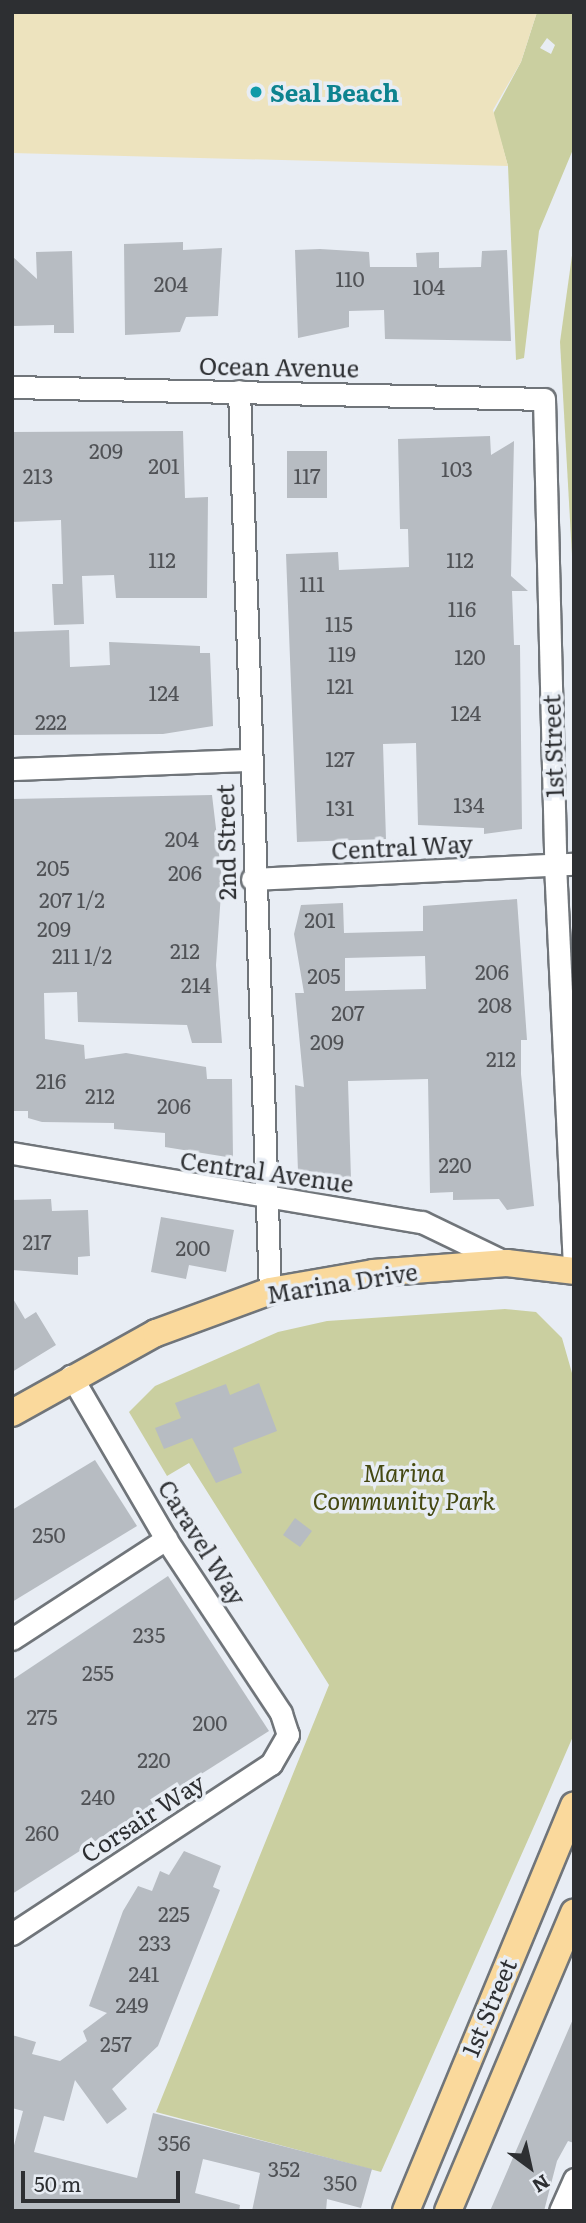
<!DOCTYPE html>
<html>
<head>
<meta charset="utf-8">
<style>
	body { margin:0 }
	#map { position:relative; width:586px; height:2223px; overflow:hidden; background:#e8edf4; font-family:Literata,serif }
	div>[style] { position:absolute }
	.green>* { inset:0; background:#cacfa0 }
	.sand>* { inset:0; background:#ede3be }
	.building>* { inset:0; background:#b7bcc2 }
	.roads { filter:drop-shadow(2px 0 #70757a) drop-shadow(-2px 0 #70757a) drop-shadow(0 2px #70757a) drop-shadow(0 -2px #70757a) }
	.minor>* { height:21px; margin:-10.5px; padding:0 10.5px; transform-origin:10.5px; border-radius:10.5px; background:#fff }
	.major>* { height:26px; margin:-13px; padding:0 13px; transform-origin:13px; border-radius:13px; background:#fad99c }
	.dots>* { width:19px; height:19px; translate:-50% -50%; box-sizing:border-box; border:4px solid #e8edf4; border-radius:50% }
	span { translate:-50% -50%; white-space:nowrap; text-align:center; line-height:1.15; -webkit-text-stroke:7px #e8edf4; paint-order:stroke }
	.number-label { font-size:21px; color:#505256 }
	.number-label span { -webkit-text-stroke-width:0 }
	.culture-label { font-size:24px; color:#0d838f; font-weight:700 }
	.left { translate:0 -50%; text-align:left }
	.street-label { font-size:24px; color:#2d2f32 }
	.park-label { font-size:24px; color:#444811; font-style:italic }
	.frame { position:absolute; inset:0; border:14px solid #2d2f32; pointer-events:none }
	.north { position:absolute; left:495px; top:2132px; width:70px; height:70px; -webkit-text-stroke:5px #e8edf4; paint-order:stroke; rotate:147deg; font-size:19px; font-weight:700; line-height:28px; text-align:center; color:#2d2f32 }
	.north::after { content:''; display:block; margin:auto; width:24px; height:32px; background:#2d2f32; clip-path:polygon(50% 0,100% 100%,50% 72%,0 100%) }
	.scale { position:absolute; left:21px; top:2171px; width:159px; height:32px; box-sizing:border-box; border:4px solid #2d2f32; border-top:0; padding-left:9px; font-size:21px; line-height:24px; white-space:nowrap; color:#2d2f32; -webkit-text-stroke:5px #e8edf4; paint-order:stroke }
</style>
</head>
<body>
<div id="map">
	<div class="green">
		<div style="clip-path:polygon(evenodd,537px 12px,574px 12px,574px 147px,539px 231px,524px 358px,516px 360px,508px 166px,493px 114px,521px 62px,537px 12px,547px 38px,555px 45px,551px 54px,540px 48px,547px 38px)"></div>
		<div style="clip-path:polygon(574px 241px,574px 591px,560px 342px)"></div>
		<div style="clip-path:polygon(505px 1309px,536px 1312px,562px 1338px,574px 1380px,574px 1734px,539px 1815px,381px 2172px,156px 2112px,329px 1685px,189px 1463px,167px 1476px,129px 1412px,155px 1386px,278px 1332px,327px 1321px)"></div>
	</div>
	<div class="sand">
		<div style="clip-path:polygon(12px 12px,537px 12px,521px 62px,493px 110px,508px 166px,12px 153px)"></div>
	</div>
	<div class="building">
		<div style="clip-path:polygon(183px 242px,183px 250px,222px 248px,218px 316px,186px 317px,180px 332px,125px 335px,124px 244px)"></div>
		<div style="clip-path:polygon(320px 249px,369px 252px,370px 267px,417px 267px,416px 253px,439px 252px,439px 268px,481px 267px,482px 251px,507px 250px,511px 341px,385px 339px,384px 310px,349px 311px,349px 327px,298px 338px,295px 250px)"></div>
		<div style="clip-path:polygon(72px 251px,74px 333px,54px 333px,54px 325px,13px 326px,12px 256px,37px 279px,36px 252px)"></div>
		<div style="clip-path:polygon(183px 431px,185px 498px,208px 497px,207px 598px,116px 598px,114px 575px,82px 576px,84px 624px,54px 625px,52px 584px,63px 584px,61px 520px,12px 522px,12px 432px)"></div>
		<div style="clip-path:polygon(490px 436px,491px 455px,514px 441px,511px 576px,528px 591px,512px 591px,514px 645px,520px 645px,522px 829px,484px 834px,484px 828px,418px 825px,416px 743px,383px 744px,386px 839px,297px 842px,286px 554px,338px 552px,339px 570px,409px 567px,408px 529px,400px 529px,398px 439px)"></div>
		<div style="clip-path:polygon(287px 451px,327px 451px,327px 498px,287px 498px)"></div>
		<div style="clip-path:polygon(69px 630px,70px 667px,110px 665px,109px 642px,200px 646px,200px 653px,210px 653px,213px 726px,163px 734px,12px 735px,12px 632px)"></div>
		<div style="clip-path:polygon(212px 795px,222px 879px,216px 965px,222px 1043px,192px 1043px,187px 1025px,78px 1022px,77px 992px,44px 993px,45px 1039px,84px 1045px,85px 1059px,126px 1053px,206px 1067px,207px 1079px,232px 1079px,233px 1158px,165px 1147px,165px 1133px,114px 1129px,114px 1123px,42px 1122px,28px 1118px,28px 1111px,12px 1111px,12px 799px)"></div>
		<div style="clip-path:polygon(evenodd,517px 899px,527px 1040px,521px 1040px,521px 1074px,534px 1206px,507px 1210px,499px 1199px,453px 1200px,453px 1192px,430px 1193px,428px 1079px,348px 1081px,351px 1179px,298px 1172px,295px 1085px,304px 1087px,295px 993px,304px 993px,294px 934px,301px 905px,343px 903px,344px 933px,423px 931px,423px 906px,517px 899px,425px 956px,426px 989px,345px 991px,345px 958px,425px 956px)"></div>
		<div style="clip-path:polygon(51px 1199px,52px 1211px,88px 1210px,90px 1256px,78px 1257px,78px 1275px,12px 1270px,12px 1200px)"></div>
		<div style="clip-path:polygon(161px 1217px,234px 1230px,226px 1272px,189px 1265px,186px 1279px,151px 1272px)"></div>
		<div style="clip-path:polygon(12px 1297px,25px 1319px,36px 1312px,56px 1345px,12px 1372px)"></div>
		<div style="clip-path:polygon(259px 1383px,277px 1431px,233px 1448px,242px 1473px,216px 1483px,192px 1438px,164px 1449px,155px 1428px,181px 1418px,175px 1403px,226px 1384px,230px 1395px)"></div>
		<div style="clip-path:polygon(95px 1460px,137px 1526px,12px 1602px,12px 1510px)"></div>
		<div style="clip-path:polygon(295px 1518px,312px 1531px,300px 1547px,283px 1535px)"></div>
		<div style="clip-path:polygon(168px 1576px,269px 1731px,12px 1894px,12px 1680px)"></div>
		<div style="clip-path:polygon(184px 1851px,221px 1866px,213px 1887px,220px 1890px,158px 2046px,112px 2089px,127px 2109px,107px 2124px,75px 2080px,64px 2121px,44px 2116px,34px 2152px,137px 2178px,153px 2113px,372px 2169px,361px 2208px,327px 2199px,326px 2211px,252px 2211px,260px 2173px,203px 2159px,195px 2193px,240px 2205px,239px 2211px,12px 2211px,12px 2153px,23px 2111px,12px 2108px,12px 2035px,36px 2042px,32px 2054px,60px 2061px,87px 2041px,83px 2031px,107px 2013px,89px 2006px,123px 1911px,138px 1886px,152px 1891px,160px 1871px,169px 1875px)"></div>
		<div style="clip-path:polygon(573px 2019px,574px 2143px,568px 2141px,557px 2161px,544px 2211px,490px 2211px)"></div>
	</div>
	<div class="roads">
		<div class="minor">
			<div style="left:12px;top:387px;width:532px;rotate:1.29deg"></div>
			<div style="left:544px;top:399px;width:465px;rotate:88.6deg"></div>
			<div style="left:555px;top:864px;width:396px;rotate:87.3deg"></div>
			<div style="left:239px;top:391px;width:901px;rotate:88.03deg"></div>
			<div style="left:12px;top:769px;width:237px;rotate:-2.2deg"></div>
			<div style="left:252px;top:879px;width:322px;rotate:-2.7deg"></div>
			<div style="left:12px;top:1153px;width:416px;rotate:9.6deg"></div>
			<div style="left:422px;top:1222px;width:94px;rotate:25.8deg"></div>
			<div style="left:12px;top:1639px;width:184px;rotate:-33deg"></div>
			<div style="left:12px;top:1934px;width:310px;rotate:-33.3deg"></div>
			<div style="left:271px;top:1764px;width:34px;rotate:-60deg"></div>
			<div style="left:288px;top:1735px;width:23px;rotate:-108deg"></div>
			<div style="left:281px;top:1713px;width:209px;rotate:-123.5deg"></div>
			<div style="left:166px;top:1539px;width:189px;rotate:-120.2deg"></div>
			<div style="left:560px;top:2211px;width:35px;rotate:-66deg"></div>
		</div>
		<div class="major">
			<div style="left:12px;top:1413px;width:165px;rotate:-29.1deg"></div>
			<div style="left:156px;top:1333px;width:121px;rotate:-20.2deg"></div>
			<div style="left:270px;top:1291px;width:105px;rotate:-9.9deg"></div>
			<div style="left:373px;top:1273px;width:134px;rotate:-4.3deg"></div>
			<div style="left:507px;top:1263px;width:67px;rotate:6.8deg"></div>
			<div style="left:406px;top:2211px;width:439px;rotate:-67.5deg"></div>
			<div style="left:448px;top:2211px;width:324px;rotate:-67.1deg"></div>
		</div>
	</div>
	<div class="dots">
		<div style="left:256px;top:92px;background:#0f9aa8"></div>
	</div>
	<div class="number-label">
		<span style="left:350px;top:278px">110</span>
		<span style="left:171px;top:283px">204</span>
		<span style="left:429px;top:286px">104</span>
		<span style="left:106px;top:450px">209</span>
		<span style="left:164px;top:465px">201</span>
		<span style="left:457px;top:468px">103</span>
		<span style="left:38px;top:475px">213</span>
		<span style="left:307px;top:475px">117</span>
		<span style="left:162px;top:559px">112</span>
		<span style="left:460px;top:559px">112</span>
		<span style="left:312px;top:583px">111</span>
		<span style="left:462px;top:608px">116</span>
		<span style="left:339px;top:623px">115</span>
		<span style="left:342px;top:653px">119</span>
		<span style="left:470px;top:656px">120</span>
		<span style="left:340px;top:685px">121</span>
		<span style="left:164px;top:692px">124</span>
		<span style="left:466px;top:712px">124</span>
		<span style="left:51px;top:721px">222</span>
		<span style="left:340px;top:758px">127</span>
		<span style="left:469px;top:804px">134</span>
		<span style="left:340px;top:807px">131</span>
		<span style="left:182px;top:838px">204</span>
		<span style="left:53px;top:867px">205</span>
		<span style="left:185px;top:872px">206</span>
		<span style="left:72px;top:899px">207 1/2</span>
		<span style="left:320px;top:919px">201</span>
		<span style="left:54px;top:928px">209</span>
		<span style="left:185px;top:950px">212</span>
		<span style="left:82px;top:955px">211 1/2</span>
		<span style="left:492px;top:971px">206</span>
		<span style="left:324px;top:975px">205</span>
		<span style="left:196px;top:984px">214</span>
		<span style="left:495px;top:1004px">208</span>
		<span style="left:348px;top:1012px">207</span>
		<span style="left:327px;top:1041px">209</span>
		<span style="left:501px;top:1058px">212</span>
		<span style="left:51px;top:1080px">216</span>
		<span style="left:100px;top:1095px">212</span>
		<span style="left:174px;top:1105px">206</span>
		<span style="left:455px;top:1164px">220</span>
		<span style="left:37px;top:1241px">217</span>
		<span style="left:193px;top:1247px">200</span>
		<span style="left:49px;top:1534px">250</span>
		<span style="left:149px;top:1634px">235</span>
		<span style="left:98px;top:1672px">255</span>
		<span style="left:42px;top:1716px">275</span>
		<span style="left:210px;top:1722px">200</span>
		<span style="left:154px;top:1759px">220</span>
		<span style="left:98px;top:1796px">240</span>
		<span style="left:42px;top:1832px">260</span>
		<span style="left:174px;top:1913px">225</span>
		<span style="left:155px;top:1942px">233</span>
		<span style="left:144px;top:1973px">241</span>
		<span style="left:132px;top:2004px">249</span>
		<span style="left:116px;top:2043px">257</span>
		<span style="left:174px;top:2142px">356</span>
		<span style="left:284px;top:2168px">352</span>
		<span style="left:340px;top:2182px">350</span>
	</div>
	<div class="culture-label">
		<span class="left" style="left:270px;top:92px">Seal Beach</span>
	</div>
	<div class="street-label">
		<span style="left:279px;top:366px;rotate:1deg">Ocean Avenue</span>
		<span style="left:552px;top:746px;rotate:-92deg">1st Street</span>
		<span style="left:225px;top:842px;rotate:-91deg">2nd Street</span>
		<span style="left:402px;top:846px;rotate:-3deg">Central Way</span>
		<span style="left:267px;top:1171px;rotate:8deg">Central Avenue</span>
		<span style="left:342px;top:1282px;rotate:-9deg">Marina Drive</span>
		<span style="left:203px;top:1542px;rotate:58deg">Caravel Way</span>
		<span style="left:142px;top:1817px;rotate:-33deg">Corsair Way</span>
		<span style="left:488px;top:2007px;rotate:-67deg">1st Street</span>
	</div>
	<div class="park-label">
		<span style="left:404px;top:1486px">Marina<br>Community Park</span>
	</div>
	<div class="frame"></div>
	<div class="north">N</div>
	<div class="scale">50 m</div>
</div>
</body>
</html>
